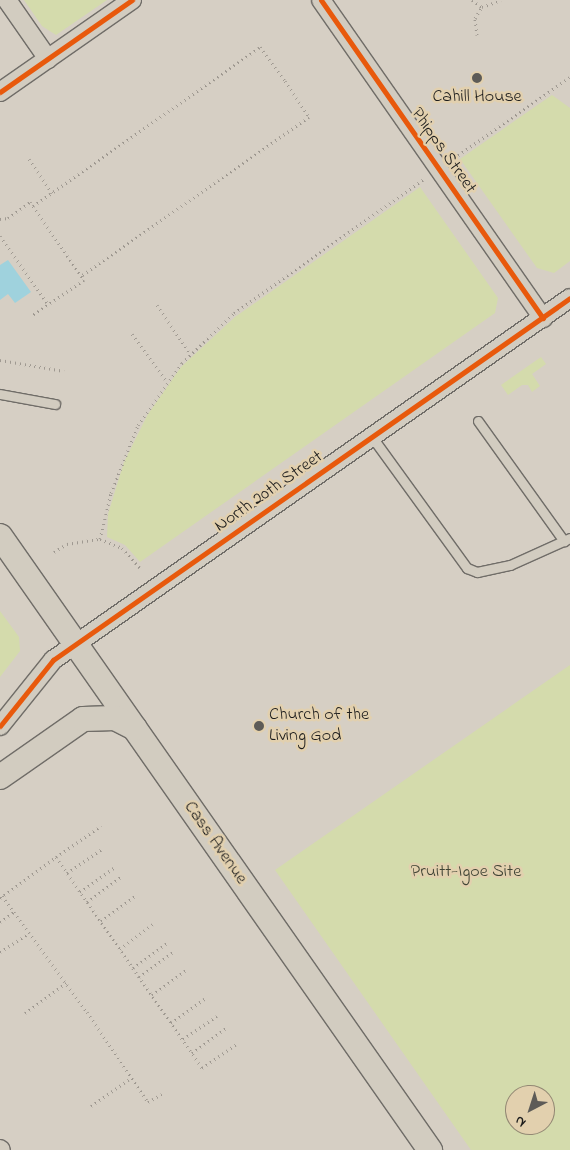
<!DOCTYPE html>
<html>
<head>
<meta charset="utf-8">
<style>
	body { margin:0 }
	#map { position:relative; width:570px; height:1150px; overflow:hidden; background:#d6cfc4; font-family:"Indie Flower",sans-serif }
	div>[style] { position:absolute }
	.green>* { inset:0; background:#d4dbac }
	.water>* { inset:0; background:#9fd2dd }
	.path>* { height:3px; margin-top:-1.5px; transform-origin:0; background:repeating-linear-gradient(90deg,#9f9991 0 1px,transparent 0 5px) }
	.roads { filter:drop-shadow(1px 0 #706d68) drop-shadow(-1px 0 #706d68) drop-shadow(0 1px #706d68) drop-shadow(0 -1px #706d68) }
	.lane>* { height:9px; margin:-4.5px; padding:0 4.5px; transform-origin:4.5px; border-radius:4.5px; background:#d2ccc0 }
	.street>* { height:18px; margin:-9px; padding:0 9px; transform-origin:9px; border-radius:9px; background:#d2ccc0 }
	.secondary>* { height:24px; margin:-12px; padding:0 12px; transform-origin:12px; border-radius:12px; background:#d2ccc0 }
	.cycleway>* { height:5px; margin:-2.5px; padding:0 2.5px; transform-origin:2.5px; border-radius:2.5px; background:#e8590c }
	.dots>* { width:14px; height:14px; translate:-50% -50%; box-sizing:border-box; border:2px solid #e2d0ae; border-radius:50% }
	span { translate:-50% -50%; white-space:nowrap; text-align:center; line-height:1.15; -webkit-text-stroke:5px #e2d0ae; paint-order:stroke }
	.poi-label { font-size:18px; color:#1c1c1c }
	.left { translate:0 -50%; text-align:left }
	.street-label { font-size:18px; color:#1c1c1c }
	.park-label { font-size:18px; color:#404435 }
	.north { position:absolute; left:505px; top:1085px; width:50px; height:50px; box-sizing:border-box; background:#e2d0ae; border:1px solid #938874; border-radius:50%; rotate:220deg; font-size:14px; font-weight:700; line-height:20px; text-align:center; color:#1c1c1c }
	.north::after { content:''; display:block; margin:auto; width:18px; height:22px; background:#5d5b57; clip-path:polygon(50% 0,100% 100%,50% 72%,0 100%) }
</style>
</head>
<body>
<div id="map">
	<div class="green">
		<div style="clip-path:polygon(24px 0,107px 0,56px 35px,42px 26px)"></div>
		<div style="clip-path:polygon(552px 95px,570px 108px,570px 261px,554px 273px,537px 268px,460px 159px)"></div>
		<div style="clip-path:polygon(420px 187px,498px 298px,495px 313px,140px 562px,125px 545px,107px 537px,108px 514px,124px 462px,148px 414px,181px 367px,235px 317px)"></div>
		<div style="clip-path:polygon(541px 357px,546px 364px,532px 374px,540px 386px,532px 392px,528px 385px,522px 385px,508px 395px,501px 385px)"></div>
		<div style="clip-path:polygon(0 611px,19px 637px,20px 651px,0 677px)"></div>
		<div style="clip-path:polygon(evenodd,570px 665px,570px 1150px,471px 1150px,275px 870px,570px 665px,515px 1095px,545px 1095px,545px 1125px,515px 1125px,515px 1095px)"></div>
	</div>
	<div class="water">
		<div style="clip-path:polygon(8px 260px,31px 292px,15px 303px,8px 294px,0 300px,0 265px)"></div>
	</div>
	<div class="path">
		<div style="left:472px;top:0;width:12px;rotate:35deg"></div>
		<div style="left:482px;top:7px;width:20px;rotate:-20deg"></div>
		<div style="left:477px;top:35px;width:17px;rotate:-97deg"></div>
		<div style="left:475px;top:18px;width:13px;rotate:-58deg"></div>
		<div style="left:454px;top:158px;width:141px;rotate:-34.9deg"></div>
		<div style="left:29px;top:159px;width:41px;rotate:55.9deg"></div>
		<div style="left:33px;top:206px;width:277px;rotate:-35deg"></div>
		<div style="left:260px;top:47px;width:42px;rotate:53.7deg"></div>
		<div style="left:285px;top:81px;width:43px;rotate:56.3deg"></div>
		<div style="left:309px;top:117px;width:278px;rotate:145.1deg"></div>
		<div style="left:0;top:219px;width:8px;rotate:-7deg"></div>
		<div style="left:8px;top:218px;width:27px;rotate:-36deg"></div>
		<div style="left:30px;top:202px;width:95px;rotate:55.3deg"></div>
		<div style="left:84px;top:280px;width:64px;rotate:145.8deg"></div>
		<div style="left:0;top:236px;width:83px;rotate:54.8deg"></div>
		<div style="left:157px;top:305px;width:59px;rotate:56deg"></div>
		<div style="left:132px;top:334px;width:59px;rotate:53.9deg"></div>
		<div style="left:0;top:360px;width:65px;rotate:9.8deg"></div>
		<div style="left:100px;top:539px;width:47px;rotate:-76.6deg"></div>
		<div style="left:111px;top:493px;width:73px;rotate:-68.3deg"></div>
		<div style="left:138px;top:425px;width:76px;rotate:-54.6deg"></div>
		<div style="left:182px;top:363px;width:72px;rotate:-43.9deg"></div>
		<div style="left:234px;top:313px;width:232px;rotate:-35.2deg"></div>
		<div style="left:54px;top:552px;width:15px;rotate:-32deg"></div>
		<div style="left:67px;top:544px;width:33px;rotate:-9deg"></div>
		<div style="left:100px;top:539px;width:24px;rotate:22deg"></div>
		<div style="left:122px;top:548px;width:28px;rotate:48deg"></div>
		<div style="left:56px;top:857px;width:55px;rotate:-34.6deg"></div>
		<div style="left:67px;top:873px;width:42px;rotate:-34.4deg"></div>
		<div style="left:80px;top:892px;width:43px;rotate:-35.5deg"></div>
		<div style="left:2px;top:896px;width:144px;rotate:53.8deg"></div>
		<div style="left:87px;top:1012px;width:109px;rotate:55.9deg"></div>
		<div style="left:148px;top:1102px;width:16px;rotate:-30deg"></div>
		<div style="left:0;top:898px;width:69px;rotate:-36.2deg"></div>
		<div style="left:56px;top:857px;width:257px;rotate:55.3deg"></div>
		<div style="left:202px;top:1068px;width:44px;rotate:-34.8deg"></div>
		<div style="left:87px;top:902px;width:44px;rotate:-36.6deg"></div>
		<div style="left:101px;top:921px;width:42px;rotate:-36.3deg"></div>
		<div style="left:0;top:922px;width:17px;rotate:-36deg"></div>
		<div style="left:120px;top:949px;width:41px;rotate:-37.1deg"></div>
		<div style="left:0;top:952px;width:35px;rotate:-33deg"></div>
		<div style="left:133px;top:968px;width:42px;rotate:-36.3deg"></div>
		<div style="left:139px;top:977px;width:42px;rotate:-36.3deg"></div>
		<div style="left:152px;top:995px;width:42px;rotate:-36.3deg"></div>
		<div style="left:25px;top:1013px;width:51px;rotate:-36.2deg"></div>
		<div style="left:171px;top:1023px;width:44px;rotate:-35.8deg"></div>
		<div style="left:183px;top:1039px;width:41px;rotate:-34.1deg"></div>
		<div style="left:192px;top:1053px;width:42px;rotate:-36.3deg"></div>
		<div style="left:91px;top:1106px;width:49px;rotate:-35deg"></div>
	</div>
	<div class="roads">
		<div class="lane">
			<div style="left:0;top:394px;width:56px;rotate:10.3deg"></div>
			<div style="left:478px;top:421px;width:148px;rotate:54.4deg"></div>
			<div style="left:372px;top:437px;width:162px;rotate:54.1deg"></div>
			<div style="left:467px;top:568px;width:11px;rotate:22deg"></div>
			<div style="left:477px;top:572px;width:34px;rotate:-12deg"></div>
			<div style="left:510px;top:565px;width:66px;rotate:-24.2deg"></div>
		</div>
		<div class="street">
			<div style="left:7px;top:0;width:72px;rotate:55.2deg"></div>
			<div style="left:321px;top:0;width:388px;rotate:55.1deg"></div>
			<div style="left:0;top:92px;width:161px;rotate:-34.9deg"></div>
			<div style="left:0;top:726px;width:85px;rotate:-51.2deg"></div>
			<div style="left:53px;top:660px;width:631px;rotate:-35deg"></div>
			<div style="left:0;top:1149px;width:1px;rotate:45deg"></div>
		</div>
		<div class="secondary">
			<div style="left:0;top:536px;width:750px;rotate:55deg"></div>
			<div style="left:0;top:777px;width:101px;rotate:-34.9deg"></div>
			<div style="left:83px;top:719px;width:32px;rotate:-2deg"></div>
			<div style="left:115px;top:718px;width:22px;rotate:27deg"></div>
		</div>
	</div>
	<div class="cycleway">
		<div style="left:321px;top:0;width:388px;rotate:55.1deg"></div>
		<div style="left:0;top:92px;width:161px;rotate:-34.9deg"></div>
		<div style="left:0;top:726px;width:85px;rotate:-51.2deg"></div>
		<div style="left:53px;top:660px;width:631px;rotate:-35deg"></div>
	</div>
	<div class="dots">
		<div style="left:477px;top:78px;background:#5d5b57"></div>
		<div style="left:259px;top:726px;background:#5d5b57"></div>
	</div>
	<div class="poi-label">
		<span style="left:477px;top:97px">Cahill House</span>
		<span class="left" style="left:269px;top:726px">Church of the<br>Living God</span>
	</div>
	<div class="street-label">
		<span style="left:443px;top:151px;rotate:55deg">Phipps Street</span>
		<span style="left:269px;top:492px;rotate:-35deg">North 20th Street</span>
		<span style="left:215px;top:843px;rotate:55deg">Cass Avenue</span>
	</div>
	<div class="park-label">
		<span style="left:466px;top:872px">Pruitt-Igoe Site</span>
	</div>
	<div class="north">N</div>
</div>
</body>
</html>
